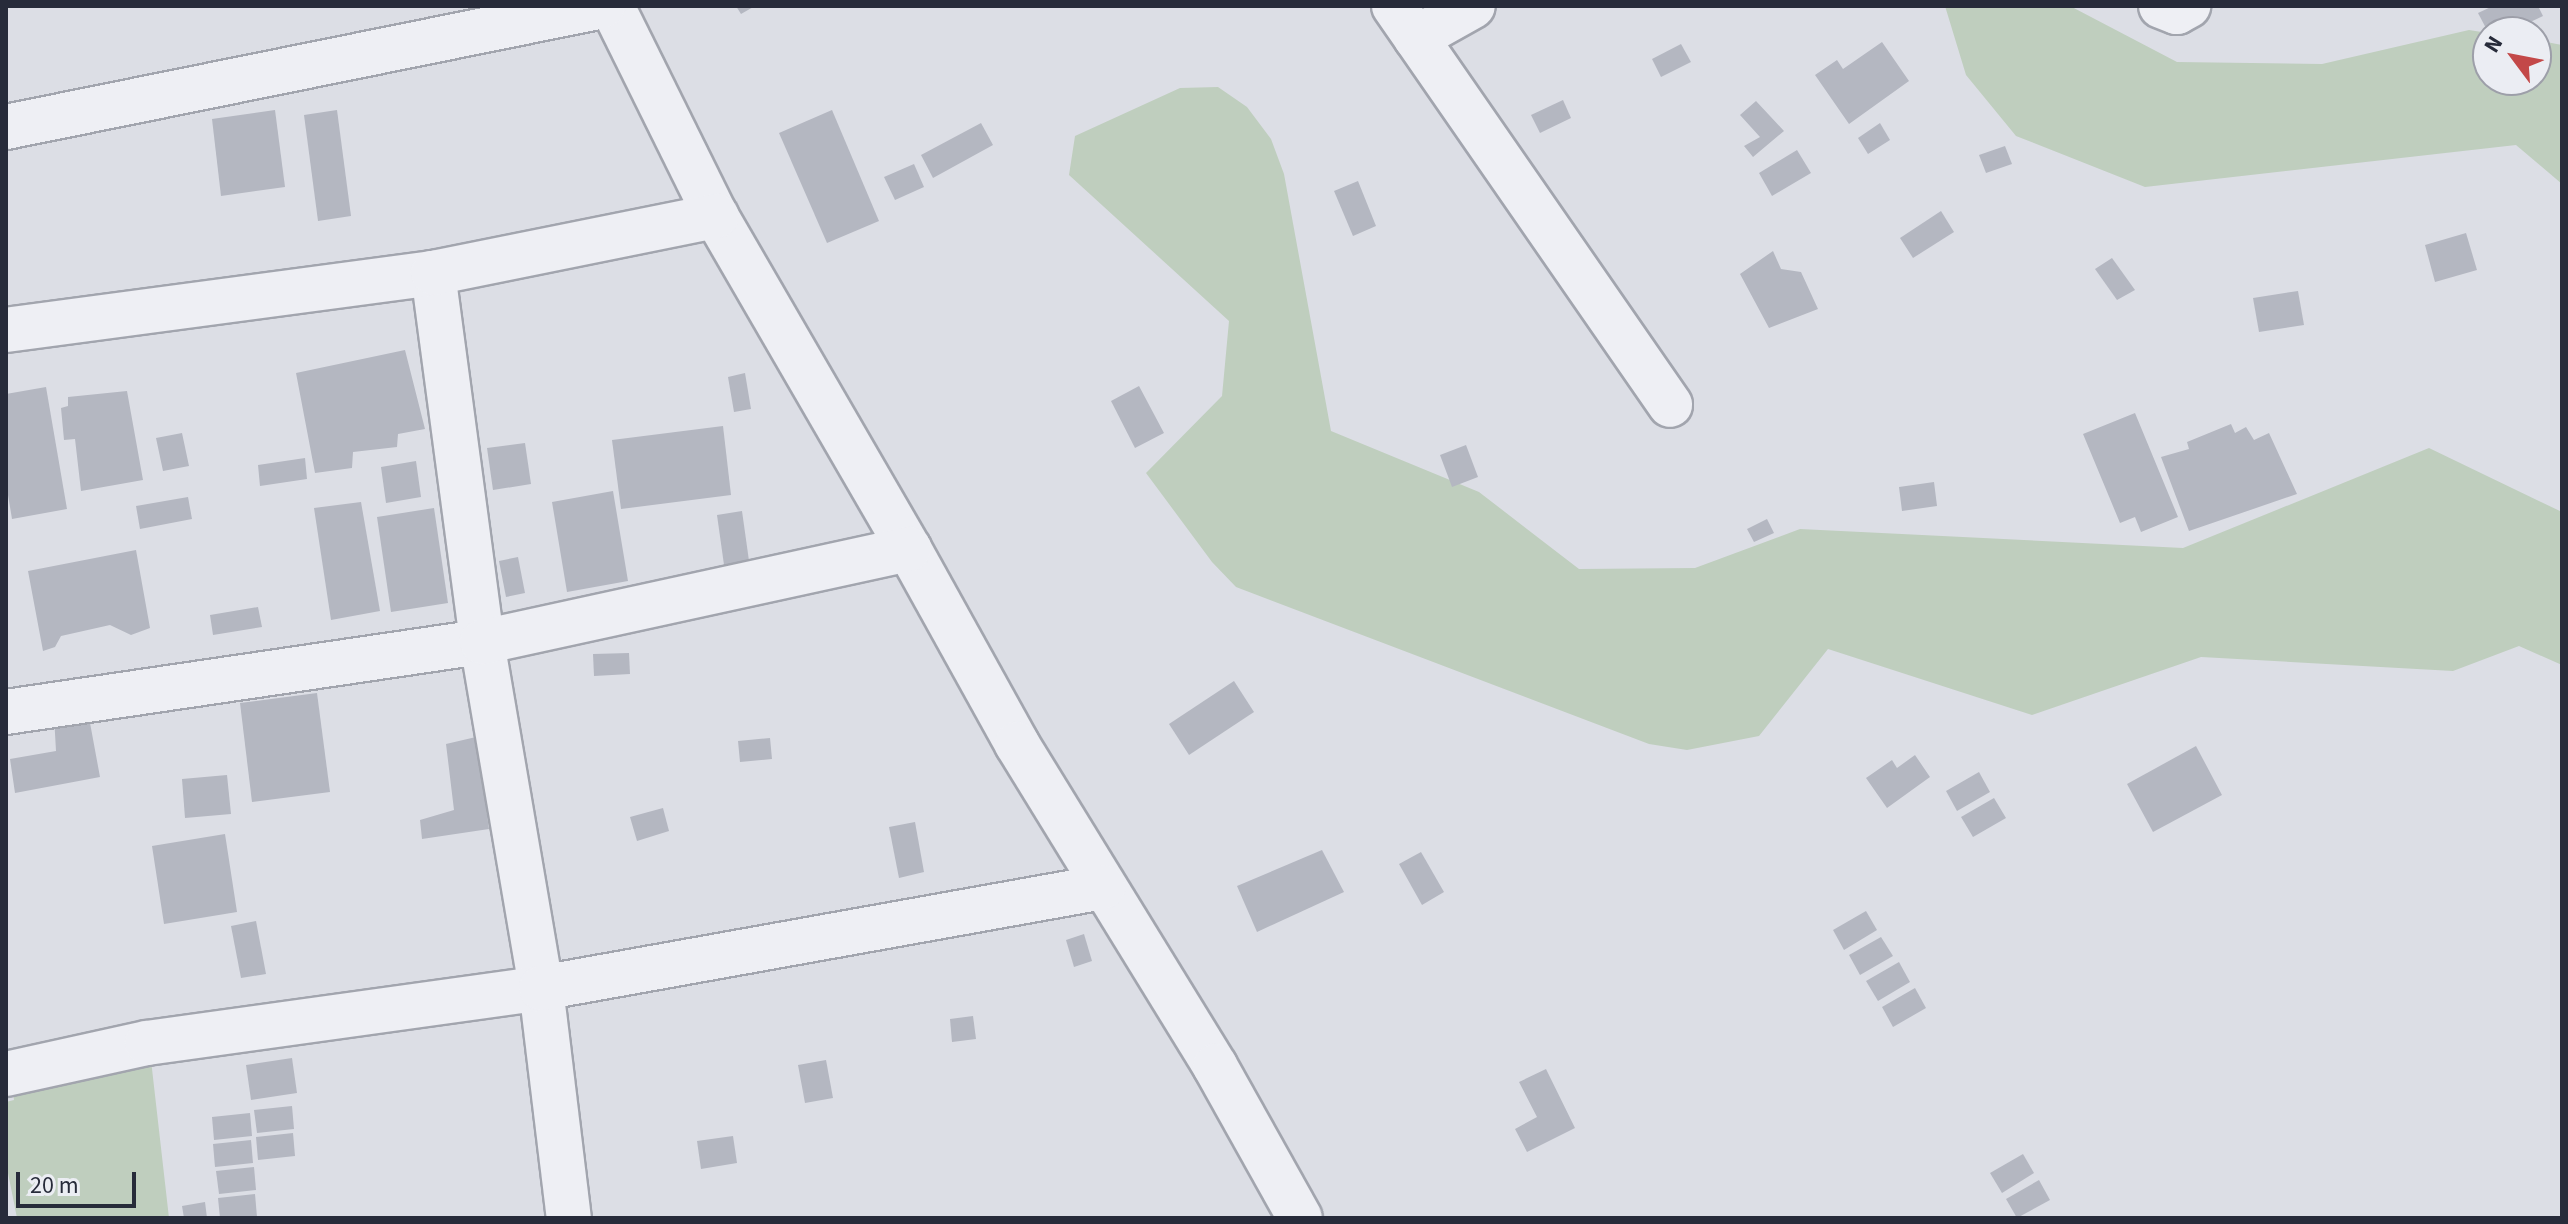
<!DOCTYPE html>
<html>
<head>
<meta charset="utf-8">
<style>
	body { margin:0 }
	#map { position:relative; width:2568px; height:1224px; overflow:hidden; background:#dcdee5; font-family:"Source Sans 3",sans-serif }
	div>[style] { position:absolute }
	.green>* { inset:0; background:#bfcebe }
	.building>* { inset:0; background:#b4b7c1 }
	.roads { filter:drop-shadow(2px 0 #a2a5ae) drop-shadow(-2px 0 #a2a5ae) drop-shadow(0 2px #a2a5ae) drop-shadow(0 -2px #a2a5ae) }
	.minor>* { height:44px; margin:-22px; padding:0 22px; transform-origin:22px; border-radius:22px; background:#eeeff4 }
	span { translate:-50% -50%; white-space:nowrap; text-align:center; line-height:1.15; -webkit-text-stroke:8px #ebedf3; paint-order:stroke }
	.frame { position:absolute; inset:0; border:8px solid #272b3a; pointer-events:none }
	.north { position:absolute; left:2472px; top:16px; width:80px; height:80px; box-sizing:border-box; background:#ebedf3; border:2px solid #9d9fa9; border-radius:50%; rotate:302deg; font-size:22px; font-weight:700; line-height:32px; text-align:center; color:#272b3a }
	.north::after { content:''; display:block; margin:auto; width:28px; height:36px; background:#c34848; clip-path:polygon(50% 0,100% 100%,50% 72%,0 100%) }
	.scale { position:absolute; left:16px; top:1172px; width:120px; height:36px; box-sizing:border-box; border:4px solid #272b3a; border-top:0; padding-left:10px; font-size:24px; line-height:28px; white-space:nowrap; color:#272b3a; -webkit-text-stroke:6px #ebedf3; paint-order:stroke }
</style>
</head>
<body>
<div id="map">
	<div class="green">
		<div style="clip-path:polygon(1945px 6px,2070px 6px,2177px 62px,2322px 64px,2469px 30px,2488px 33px,2488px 80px,2536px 80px,2536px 40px,2562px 45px,2562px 184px,2516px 145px,2145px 187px,2016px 136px,1966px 75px)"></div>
		<div style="clip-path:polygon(1218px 87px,1247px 107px,1271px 139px,1284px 174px,1331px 431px,1479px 492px,1579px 569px,1695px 568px,1800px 529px,2183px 548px,2429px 448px,2562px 512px,2562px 665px,2519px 646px,2453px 671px,2201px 657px,2032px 715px,1828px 649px,1759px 736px,1687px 750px,1649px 744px,1236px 587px,1212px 562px,1146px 473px,1222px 396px,1229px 321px,1069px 175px,1075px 136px,1180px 88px)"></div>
		<div style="clip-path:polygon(151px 1060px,169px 1218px,17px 1218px,6px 1163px,6px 1102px,14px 1100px,11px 1076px)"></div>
	</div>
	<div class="building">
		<div style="clip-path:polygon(736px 6px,755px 6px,741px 14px)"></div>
		<div style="clip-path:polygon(2493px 6px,2538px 6px,2543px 16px,2509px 32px,2488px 32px,2478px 13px)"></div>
		<div style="clip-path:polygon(1882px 42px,1909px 81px,1849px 124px,1815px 75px,1837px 60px,1843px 69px)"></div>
		<div style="clip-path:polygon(1681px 44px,1691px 62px,1661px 77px,1652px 59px)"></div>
		<div style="clip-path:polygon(1563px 100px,1571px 118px,1540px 133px,1531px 115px)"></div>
		<div style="clip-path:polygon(1756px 101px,1784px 131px,1753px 157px,1744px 146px,1760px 137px,1740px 115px)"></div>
		<div style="clip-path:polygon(275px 110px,285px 187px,221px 196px,212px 119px)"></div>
		<div style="clip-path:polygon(337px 110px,351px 216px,318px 221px,304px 115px)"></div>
		<div style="clip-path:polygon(832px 110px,879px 221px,827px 243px,779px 133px)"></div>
		<div style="clip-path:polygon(981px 123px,993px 145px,933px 178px,921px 155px)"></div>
		<div style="clip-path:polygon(1880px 123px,1890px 140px,1868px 154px,1858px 138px)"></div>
		<div style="clip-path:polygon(2005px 146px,2012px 164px,1986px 173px,1979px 155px)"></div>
		<div style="clip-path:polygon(1797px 150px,1811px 173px,1772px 196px,1759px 173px)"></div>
		<div style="clip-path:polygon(914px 164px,924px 187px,895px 200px,884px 177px)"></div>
		<div style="clip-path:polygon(1358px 181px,1376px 226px,1353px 236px,1334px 191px)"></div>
		<div style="clip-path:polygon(1941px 211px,1954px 232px,1913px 258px,1900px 238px)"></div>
		<div style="clip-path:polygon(2466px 233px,2477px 270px,2435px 282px,2425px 245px)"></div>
		<div style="clip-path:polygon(1773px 251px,1781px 269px,1801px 272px,1818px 309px,1769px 328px,1740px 274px)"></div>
		<div style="clip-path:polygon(2112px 258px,2135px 290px,2117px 300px,2095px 269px)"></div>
		<div style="clip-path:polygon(2298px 291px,2304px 325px,2259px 332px,2253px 298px)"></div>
		<div style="clip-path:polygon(405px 350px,425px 429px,398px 434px,397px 447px,353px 452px,352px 468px,315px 473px,296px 373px)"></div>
		<div style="clip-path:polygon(745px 373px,751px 409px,734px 412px,728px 377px)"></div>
		<div style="clip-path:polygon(1139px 386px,1164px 433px,1135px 448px,1111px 401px)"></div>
		<div style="clip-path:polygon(46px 387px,67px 509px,12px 519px,6px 483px,6px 394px)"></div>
		<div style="clip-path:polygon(127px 391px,143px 480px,81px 491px,75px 439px,64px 440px,61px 408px,68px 406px,68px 397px)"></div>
		<div style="clip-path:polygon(2135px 413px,2178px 517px,2141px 532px,2135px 517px,2120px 523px,2083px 434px)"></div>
		<div style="clip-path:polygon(2231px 424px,2235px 433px,2246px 427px,2254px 440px,2269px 433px,2297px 494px,2189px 531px,2161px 457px,2189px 449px,2187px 442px)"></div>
		<div style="clip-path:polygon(723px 426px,731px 495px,621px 509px,612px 440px)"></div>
		<div style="clip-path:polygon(182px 433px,189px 466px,163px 471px,156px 438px)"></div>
		<div style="clip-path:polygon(525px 443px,531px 484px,493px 490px,487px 448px)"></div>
		<div style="clip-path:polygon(1466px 445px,1478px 477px,1452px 487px,1440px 455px)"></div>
		<div style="clip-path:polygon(305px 458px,307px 479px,260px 486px,258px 465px)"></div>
		<div style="clip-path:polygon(416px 461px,421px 497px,386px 503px,381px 467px)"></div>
		<div style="clip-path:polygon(1934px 482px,1937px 506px,1902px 511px,1899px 487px)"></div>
		<div style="clip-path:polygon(613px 491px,628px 581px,567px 592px,552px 502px)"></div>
		<div style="clip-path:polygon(188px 497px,192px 519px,140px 529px,136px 506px)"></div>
		<div style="clip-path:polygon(361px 502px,380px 611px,331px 620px,314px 508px)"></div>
		<div style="clip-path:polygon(434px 508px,448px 603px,391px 612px,377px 517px)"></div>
		<div style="clip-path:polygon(742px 511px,750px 568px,725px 572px,717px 515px)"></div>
		<div style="clip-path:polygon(1767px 519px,1774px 533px,1754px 542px,1747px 529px)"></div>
		<div style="clip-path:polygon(136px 550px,150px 628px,131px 635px,110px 625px,61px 636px,55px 647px,43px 651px,28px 571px)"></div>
		<div style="clip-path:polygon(518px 557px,525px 593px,506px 597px,499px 561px)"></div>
		<div style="clip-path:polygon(258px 607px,262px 627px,213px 635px,210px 615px)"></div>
		<div style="clip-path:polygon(629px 653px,630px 674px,594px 676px,593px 654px)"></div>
		<div style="clip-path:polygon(1234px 681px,1254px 712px,1189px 755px,1169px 724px)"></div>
		<div style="clip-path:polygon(317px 693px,330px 792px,252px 802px,240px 703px)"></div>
		<div style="clip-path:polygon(88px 712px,100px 777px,15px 793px,10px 759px,56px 751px,54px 716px)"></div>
		<div style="clip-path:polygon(476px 737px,489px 829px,422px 839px,420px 820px,454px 810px,446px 744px)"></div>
		<div style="clip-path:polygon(770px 738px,772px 759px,740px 762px,738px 741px)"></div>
		<div style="clip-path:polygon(2196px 746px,2222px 795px,2153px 832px,2127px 784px)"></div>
		<div style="clip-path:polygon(1915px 755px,1930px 777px,1887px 808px,1866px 778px,1892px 760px,1897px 768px)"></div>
		<div style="clip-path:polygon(1979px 772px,1990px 792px,1957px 811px,1946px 791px)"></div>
		<div style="clip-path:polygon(227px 775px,231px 814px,185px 818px,182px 779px)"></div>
		<div style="clip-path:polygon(1994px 798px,2006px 818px,1973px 837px,1961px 817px)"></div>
		<div style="clip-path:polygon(663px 808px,669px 831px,637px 841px,630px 817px)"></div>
		<div style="clip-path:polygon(915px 822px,924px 872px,899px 878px,889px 827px)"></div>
		<div style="clip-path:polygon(225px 834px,237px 912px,164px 924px,152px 846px)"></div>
		<div style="clip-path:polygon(1322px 850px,1344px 892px,1257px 932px,1237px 886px)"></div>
		<div style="clip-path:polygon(1421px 852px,1444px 892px,1422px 905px,1399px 864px)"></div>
		<div style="clip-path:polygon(1866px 911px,1877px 930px,1844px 950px,1833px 930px)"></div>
		<div style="clip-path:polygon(256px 921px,266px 974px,241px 978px,231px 926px)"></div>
		<div style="clip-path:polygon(1084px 934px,1092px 961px,1074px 967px,1066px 940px)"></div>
		<div style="clip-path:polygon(1881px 937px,1893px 956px,1860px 975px,1849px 955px)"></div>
		<div style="clip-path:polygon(1899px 962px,1910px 982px,1878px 1001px,1866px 981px)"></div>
		<div style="clip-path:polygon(1915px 988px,1926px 1008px,1893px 1027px,1882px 1007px)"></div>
		<div style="clip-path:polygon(973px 1016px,976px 1039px,952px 1042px,950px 1019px)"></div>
		<div style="clip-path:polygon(292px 1058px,297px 1093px,251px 1100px,246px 1065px)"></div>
		<div style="clip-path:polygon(826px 1060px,833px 1098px,805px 1103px,798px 1065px)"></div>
		<div style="clip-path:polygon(1546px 1069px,1575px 1128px,1527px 1152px,1515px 1129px,1537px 1117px,1519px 1082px)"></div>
		<div style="clip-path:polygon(292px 1106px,294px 1129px,257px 1133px,254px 1110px)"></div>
		<div style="clip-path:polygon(250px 1113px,252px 1136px,214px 1140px,212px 1117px)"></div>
		<div style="clip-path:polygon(293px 1133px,295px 1156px,258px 1160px,256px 1137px)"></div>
		<div style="clip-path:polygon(733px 1136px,737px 1163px,701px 1169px,697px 1141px)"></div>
		<div style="clip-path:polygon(251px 1140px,253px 1163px,215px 1167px,213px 1144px)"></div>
		<div style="clip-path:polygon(2023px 1154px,2034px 1173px,2002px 1193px,1990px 1173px)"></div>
		<div style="clip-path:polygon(254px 1167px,256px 1190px,219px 1194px,216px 1171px)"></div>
		<div style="clip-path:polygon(2039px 1180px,2050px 1200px,2017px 1218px,2006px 1199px)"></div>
		<div style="clip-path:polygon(255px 1194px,257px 1217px,220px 1218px,218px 1198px)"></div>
		<div style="clip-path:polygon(205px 1202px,207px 1218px,184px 1218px,182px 1206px)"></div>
	</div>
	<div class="roads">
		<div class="minor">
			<div style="left:612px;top:6px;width:234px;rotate:63.7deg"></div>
			<div style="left:716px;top:216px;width:385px;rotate:59.9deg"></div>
			<div style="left:909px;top:549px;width:223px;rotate:61deg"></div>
			<div style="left:1017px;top:744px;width:378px;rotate:58.4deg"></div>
			<div style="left:1215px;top:1066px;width:174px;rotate:60.8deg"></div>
			<div style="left:1394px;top:6px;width:485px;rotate:55.3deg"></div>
			<div style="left:2161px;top:6px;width:17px;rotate:21deg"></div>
			<div style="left:2177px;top:12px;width:13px;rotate:-29deg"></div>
			<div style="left:1416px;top:38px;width:65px;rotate:-29.3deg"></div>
			<div style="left:6px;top:127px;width:609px;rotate:-11.46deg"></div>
			<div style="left:433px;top:273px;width:372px;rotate:82.4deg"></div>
			<div style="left:482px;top:642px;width:351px;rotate:80.3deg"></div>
			<div style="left:541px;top:988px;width:232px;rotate:83.1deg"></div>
			<div style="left:6px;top:330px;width:431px;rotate:-7.6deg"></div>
			<div style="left:433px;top:273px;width:289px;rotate:-11.4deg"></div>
			<div style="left:6px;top:712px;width:481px;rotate:-8.4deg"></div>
			<div style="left:482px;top:642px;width:437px;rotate:-12.3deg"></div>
			<div style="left:6px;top:1074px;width:144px;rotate:-12.4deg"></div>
			<div style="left:147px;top:1043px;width:398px;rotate:-7.9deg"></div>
			<div style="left:541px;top:988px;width:571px;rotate:-10.19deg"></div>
		</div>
	</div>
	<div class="frame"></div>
	<div class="north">N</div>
	<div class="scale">20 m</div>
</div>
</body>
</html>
